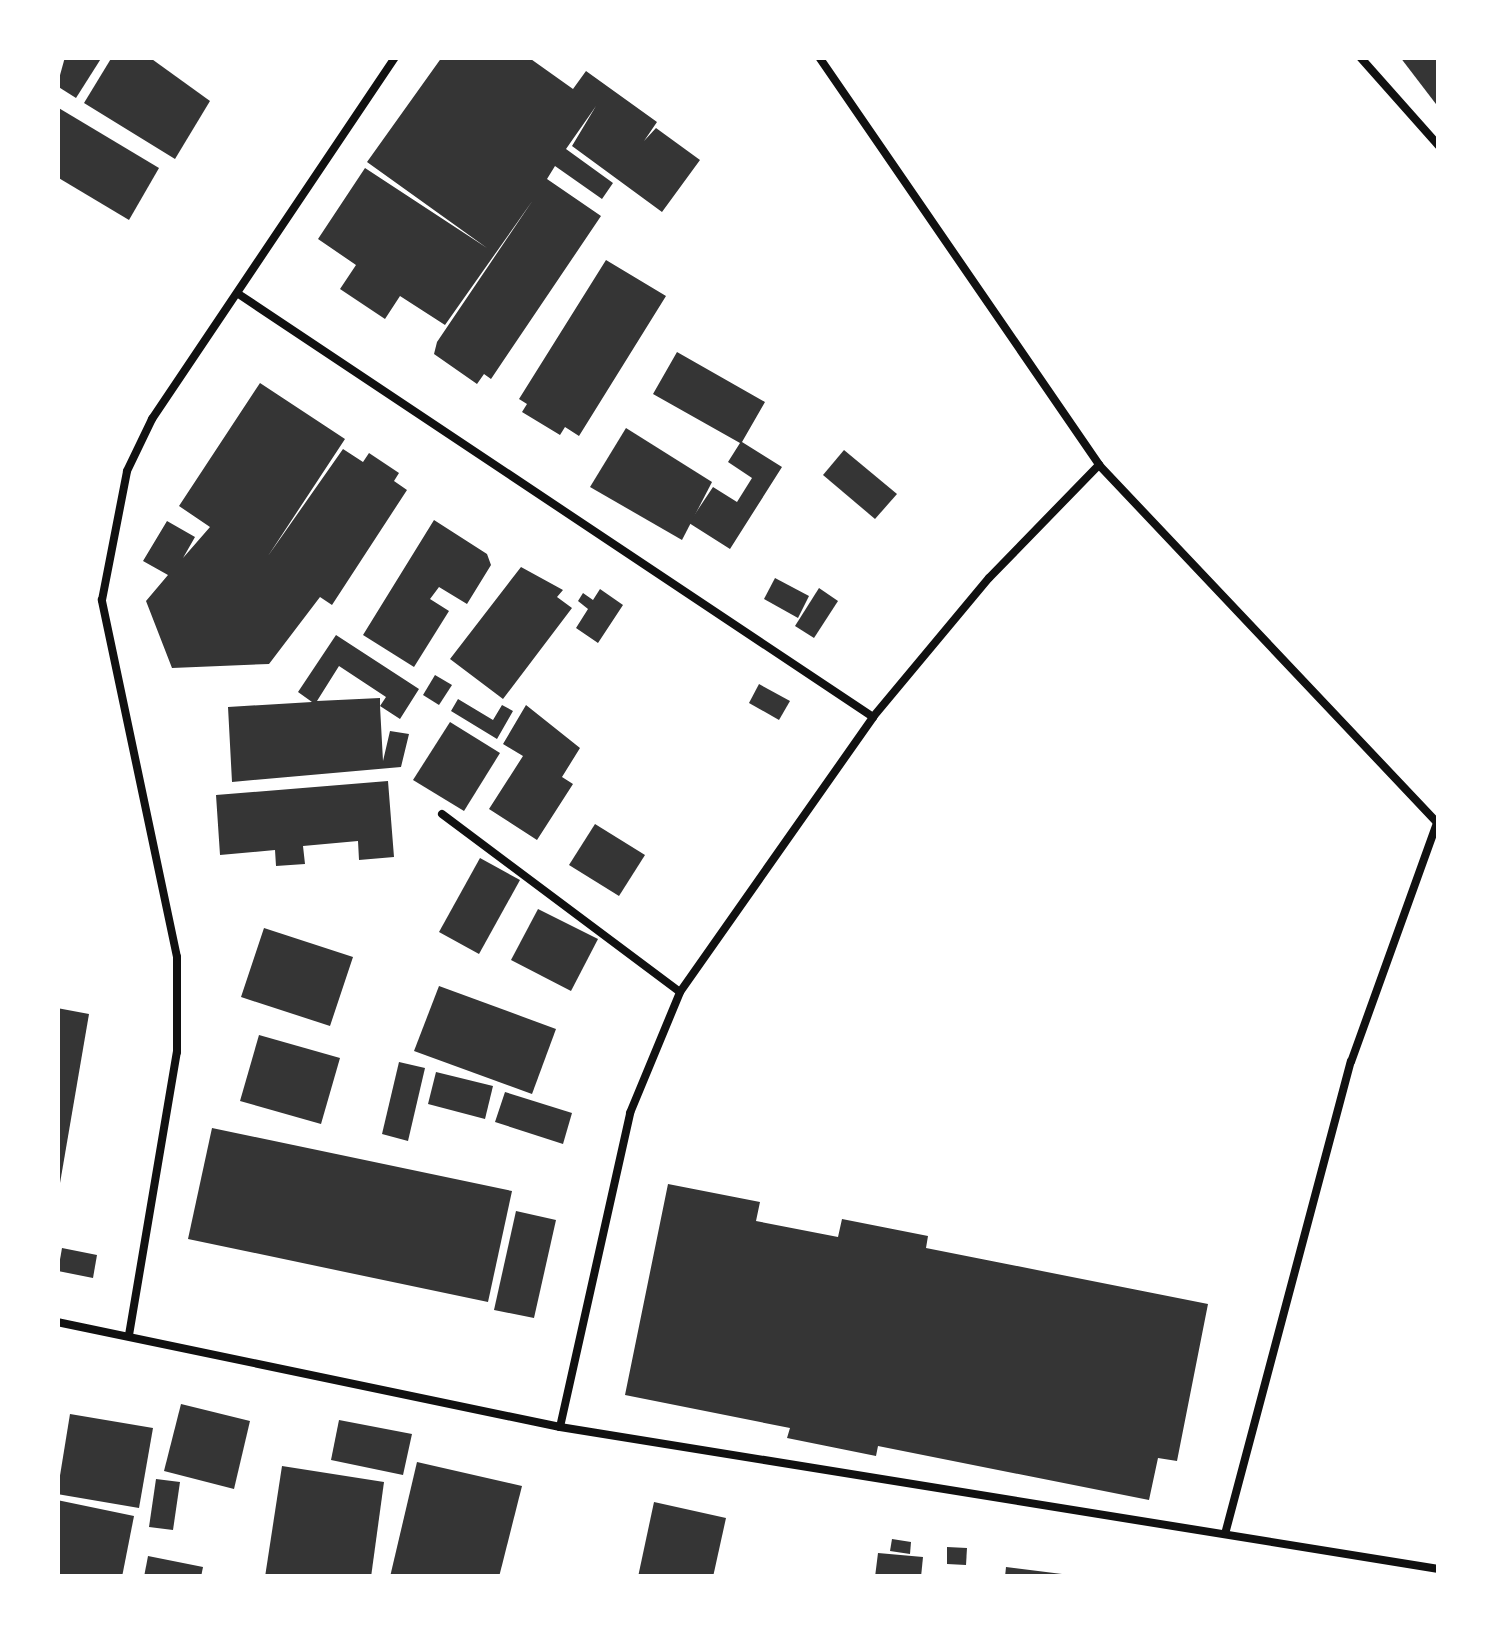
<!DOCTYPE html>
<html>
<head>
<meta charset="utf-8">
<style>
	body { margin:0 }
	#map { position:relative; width:1496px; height:1634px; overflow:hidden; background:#fff; font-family:"Roboto Condensed",sans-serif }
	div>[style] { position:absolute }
	.building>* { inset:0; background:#353535 }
	.service>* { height:8px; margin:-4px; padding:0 4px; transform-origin:4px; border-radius:4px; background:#111 }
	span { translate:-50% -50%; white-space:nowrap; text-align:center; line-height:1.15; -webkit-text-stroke:9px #fff; paint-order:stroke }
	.frame { position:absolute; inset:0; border:60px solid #fff; pointer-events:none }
</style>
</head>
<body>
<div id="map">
	<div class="building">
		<div style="clip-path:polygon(65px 57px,102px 57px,76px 98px,57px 86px)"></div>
		<div style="clip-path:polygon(112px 57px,149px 57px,210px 101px,175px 159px,84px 103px)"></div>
		<div style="clip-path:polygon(442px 57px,528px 57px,573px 89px,586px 71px,657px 122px,644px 141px,656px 128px,700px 160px,662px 212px,572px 146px,596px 106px,566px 149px,613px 183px,602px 199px,555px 166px,547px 179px,601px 216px,491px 379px,484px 374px,477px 384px,434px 354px,437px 342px,533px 200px,445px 325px,400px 296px,385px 319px,340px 289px,356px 265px,318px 239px,365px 168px,487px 248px,367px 162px)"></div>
		<div style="clip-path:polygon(1400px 57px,1439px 57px,1439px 108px)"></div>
		<div style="clip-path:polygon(57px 107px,159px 168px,129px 220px,57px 177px)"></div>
		<div style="clip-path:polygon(606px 260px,666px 296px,579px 436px,565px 427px,560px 435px,522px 412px,527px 404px,519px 399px)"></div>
		<div style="clip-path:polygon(677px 352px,765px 402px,742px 442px,782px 467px,730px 549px,689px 523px,713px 487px,737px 502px,752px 478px,728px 462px,740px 443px,653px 394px)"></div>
		<div style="clip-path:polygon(260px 383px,345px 439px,268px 556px,343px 449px,363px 462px,369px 453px,399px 473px,394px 481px,407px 490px,332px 605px,320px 597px,269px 664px,172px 668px,146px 601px,168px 575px,143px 561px,167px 521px,195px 537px,183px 558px,210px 527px,179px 506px)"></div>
		<div style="clip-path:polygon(626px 428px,712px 482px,682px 540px,590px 487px)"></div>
		<div style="clip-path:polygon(844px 450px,897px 494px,875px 519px,823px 475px)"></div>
		<div style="clip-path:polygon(434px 520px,487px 554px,491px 565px,467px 604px,439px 587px,430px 599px,449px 611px,414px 667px,363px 635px)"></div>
		<div style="clip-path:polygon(521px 567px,563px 590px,557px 597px,572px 608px,503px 699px,450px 659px)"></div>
		<div style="clip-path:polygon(775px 578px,809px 596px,798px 618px,764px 599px)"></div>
		<div style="clip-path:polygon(819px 588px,838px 601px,814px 638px,795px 626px)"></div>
		<div style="clip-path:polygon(600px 589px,623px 605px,598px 643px,576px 628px,588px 609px,578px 601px,583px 593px,593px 600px)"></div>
		<div style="clip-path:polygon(evenodd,336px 635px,419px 689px,400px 719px,380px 706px,383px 761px,390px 731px,409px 734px,401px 767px,232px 782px,228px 707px,312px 702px,298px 692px,336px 635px,339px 666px,386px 697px,380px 706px,380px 698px,317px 701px,339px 666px)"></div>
		<div style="clip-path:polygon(435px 675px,452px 685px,439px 705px,423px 695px)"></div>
		<div style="clip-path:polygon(759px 684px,790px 701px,779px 720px,749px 703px)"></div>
		<div style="clip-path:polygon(458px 699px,493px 720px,502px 705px,513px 711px,497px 739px,451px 711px)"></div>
		<div style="clip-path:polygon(526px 705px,580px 748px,562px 777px,573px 784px,537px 840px,489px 809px,523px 756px,503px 744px)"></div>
		<div style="clip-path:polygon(450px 722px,500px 753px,464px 811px,413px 780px)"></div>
		<div style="clip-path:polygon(388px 781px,394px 857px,359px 860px,358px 841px,303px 846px,305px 864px,276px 866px,275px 850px,220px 855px,216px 795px)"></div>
		<div style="clip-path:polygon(595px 824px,645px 855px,619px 896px,569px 865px)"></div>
		<div style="clip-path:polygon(480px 858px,520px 880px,479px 954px,439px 932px)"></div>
		<div style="clip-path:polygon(538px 909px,598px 939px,571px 991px,511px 960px)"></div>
		<div style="clip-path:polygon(264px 928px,353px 957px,330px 1026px,241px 997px)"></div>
		<div style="clip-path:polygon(439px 986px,556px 1029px,532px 1094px,414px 1051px)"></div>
		<div style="clip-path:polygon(57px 1008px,89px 1014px,59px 1189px,57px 1189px)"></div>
		<div style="clip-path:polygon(259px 1035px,340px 1058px,321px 1124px,240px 1101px)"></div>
		<div style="clip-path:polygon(399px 1062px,425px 1068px,408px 1141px,382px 1134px)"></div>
		<div style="clip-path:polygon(436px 1072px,493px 1086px,485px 1119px,428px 1104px)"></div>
		<div style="clip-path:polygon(505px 1092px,572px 1113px,563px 1144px,495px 1122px)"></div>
		<div style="clip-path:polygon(212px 1128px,512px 1191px,488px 1302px,188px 1239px)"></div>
		<div style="clip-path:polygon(668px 1184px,760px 1202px,756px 1221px,838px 1237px,842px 1219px,928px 1236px,926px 1248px,1208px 1304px,1177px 1461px,1158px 1458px,1149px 1500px,878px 1446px,876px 1456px,787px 1438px,790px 1428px,625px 1395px)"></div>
		<div style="clip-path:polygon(516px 1211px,556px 1220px,534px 1318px,494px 1310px)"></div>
		<div style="clip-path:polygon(62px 1248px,97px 1255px,93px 1278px,58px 1271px)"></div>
		<div style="clip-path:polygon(181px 1404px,250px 1421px,234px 1489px,164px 1471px)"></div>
		<div style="clip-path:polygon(70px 1414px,153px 1428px,139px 1508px,57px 1494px)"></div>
		<div style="clip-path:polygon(339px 1420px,412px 1434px,403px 1475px,331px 1460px)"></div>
		<div style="clip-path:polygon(417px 1462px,522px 1486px,499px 1577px,390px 1577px)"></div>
		<div style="clip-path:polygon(282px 1466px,384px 1482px,371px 1577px,265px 1577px)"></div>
		<div style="clip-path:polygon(156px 1479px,180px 1482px,173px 1530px,149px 1527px)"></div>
		<div style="clip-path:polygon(57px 1500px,134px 1516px,122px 1577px,57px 1577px)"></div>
		<div style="clip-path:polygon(654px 1502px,726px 1518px,713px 1577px,638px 1577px)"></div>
		<div style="clip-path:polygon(892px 1539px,911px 1542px,910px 1554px,890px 1551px)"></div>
		<div style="clip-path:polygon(947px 1547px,967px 1548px,966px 1565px,947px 1564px)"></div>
		<div style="clip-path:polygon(878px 1553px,923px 1557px,921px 1577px,875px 1577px)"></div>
		<div style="clip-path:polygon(148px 1556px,203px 1567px,201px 1577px,144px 1577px)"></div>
		<div style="clip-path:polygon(1006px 1567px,1062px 1574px,1062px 1577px,1005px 1577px)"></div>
	</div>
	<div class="service">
		<div style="left:819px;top:57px;width:495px;rotate:55.5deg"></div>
		<div style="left:1099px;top:465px;width:492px;rotate:46.6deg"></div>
		<div style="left:1360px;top:57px;width:119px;rotate:48.4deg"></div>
		<div style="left:240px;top:295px;width:761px;rotate:33.69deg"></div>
		<div style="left:442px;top:814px;width:297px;rotate:36.8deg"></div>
		<div style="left:57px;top:1322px;width:514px;rotate:11.79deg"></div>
		<div style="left:560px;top:1427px;width:890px;rotate:9.18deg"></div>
		<div style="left:129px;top:1335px;width:287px;rotate:-80.4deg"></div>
		<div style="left:177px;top:1052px;width:95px;rotate:-90deg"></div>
		<div style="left:177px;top:957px;width:365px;rotate:-101.9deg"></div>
		<div style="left:102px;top:600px;width:131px;rotate:-79deg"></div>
		<div style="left:127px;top:471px;width:58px;rotate:-64.3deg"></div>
		<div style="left:152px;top:419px;width:436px;rotate:-56.1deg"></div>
		<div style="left:560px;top:1427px;width:322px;rotate:-77.4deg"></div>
		<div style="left:630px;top:1113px;width:131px;rotate:-67.5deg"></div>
		<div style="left:680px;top:992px;width:336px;rotate:-54.9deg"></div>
		<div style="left:873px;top:717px;width:181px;rotate:-50.2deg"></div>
		<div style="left:989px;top:578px;width:158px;rotate:-45.8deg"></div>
		<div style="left:1225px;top:1534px;width:489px;rotate:-75.1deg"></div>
		<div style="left:1351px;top:1062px;width:257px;rotate:-70.2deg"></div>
	</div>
	<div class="frame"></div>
</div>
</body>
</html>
